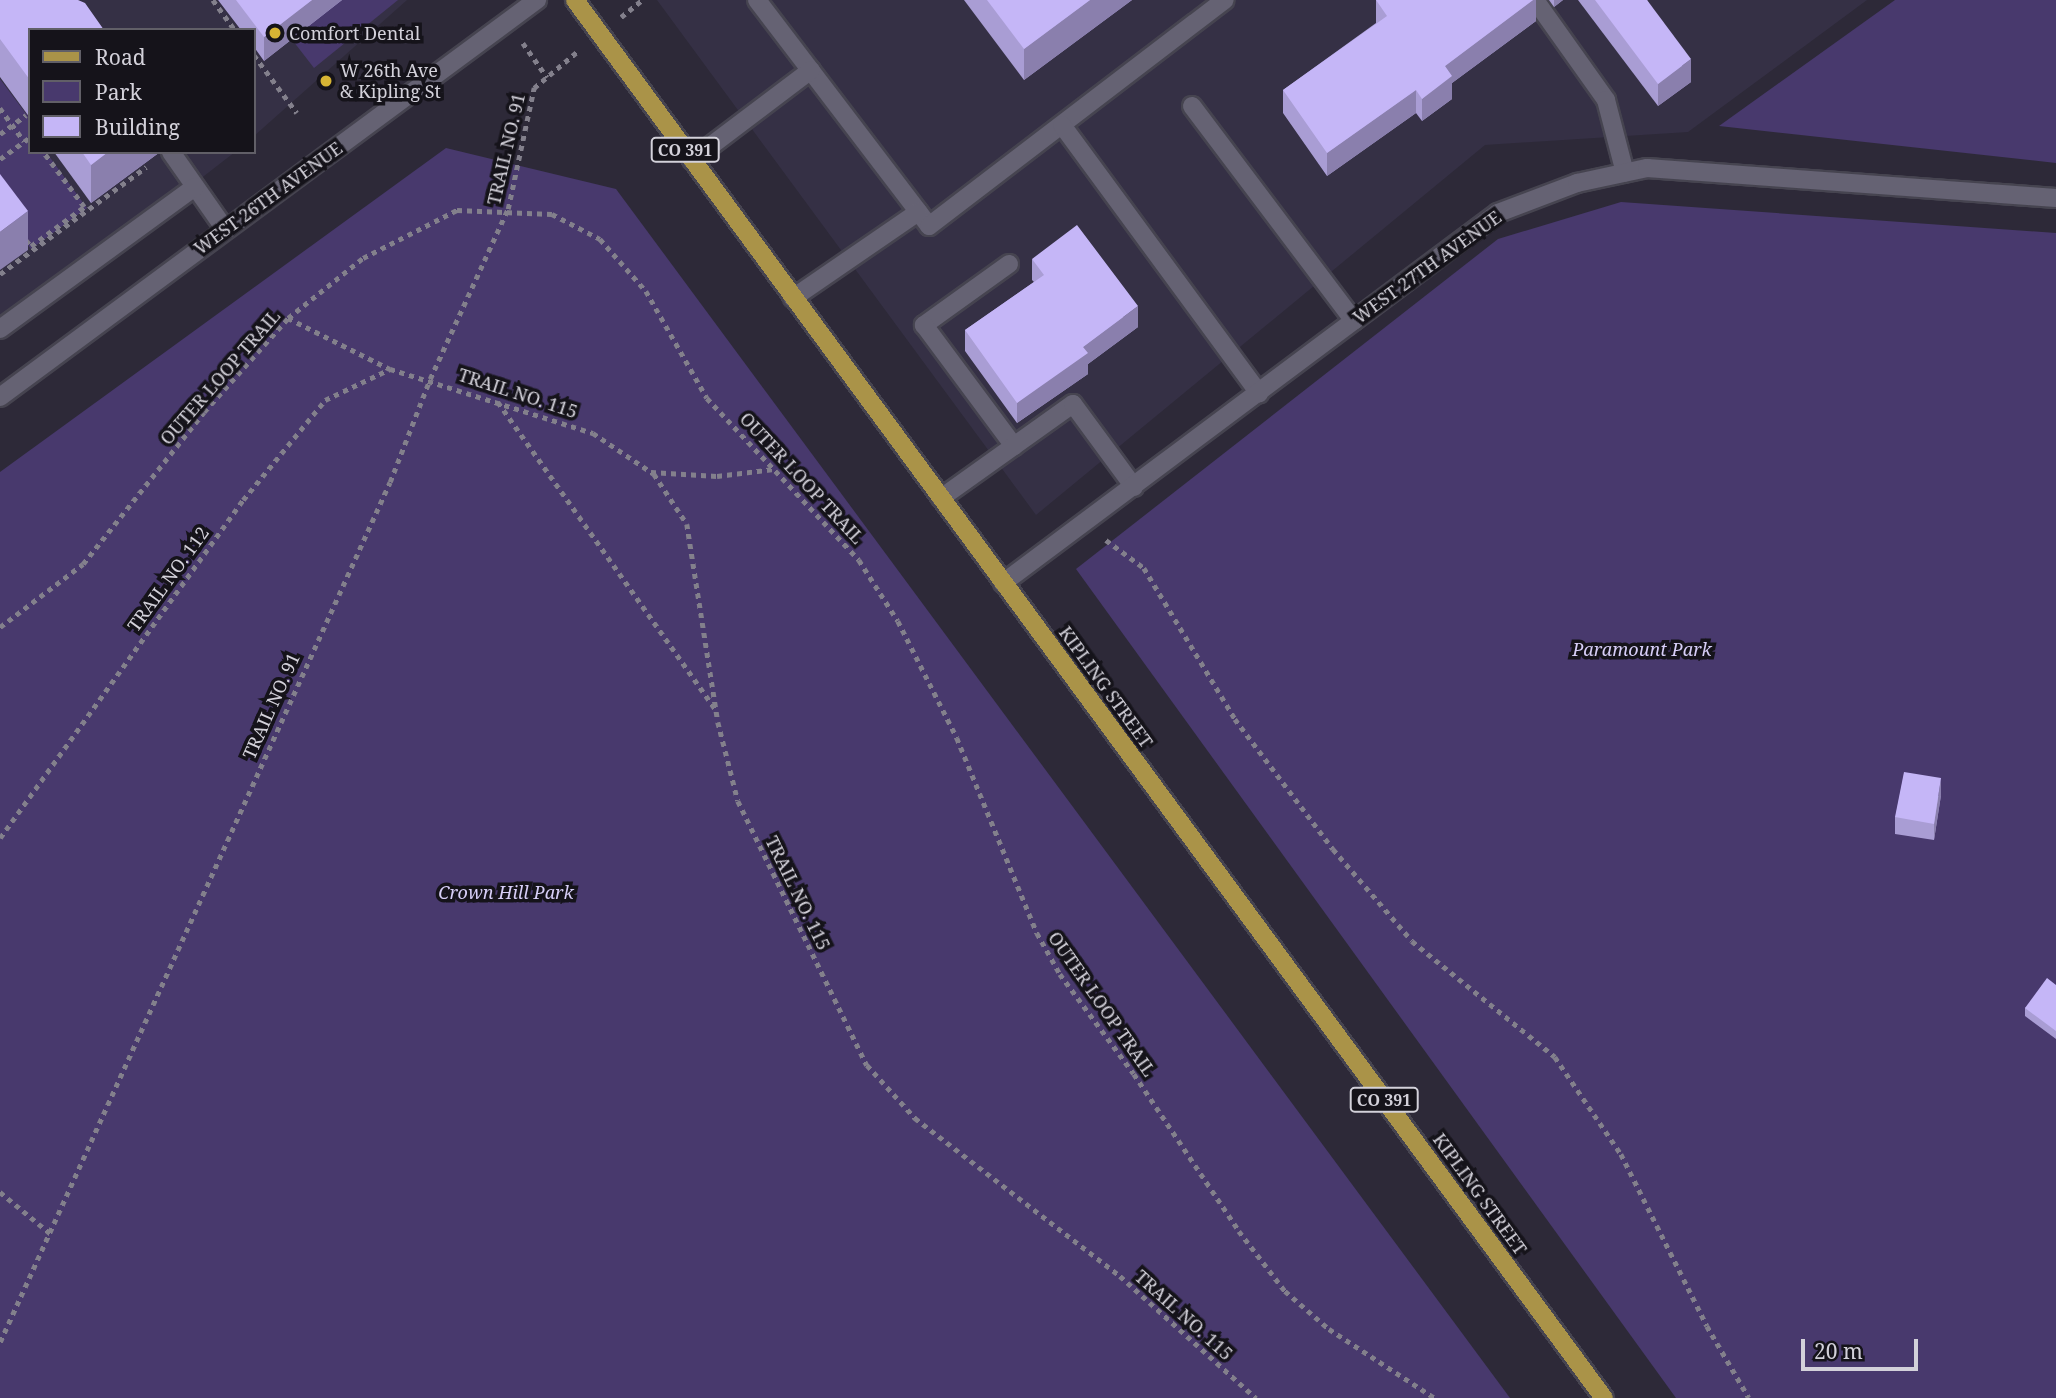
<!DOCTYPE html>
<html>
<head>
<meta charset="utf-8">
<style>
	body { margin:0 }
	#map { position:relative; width:2056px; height:1398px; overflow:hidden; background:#2d2938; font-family:"Noto Serif",serif }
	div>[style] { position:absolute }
	.built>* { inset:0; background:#353045 }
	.green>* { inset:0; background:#48396d }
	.path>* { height:4.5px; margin-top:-2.25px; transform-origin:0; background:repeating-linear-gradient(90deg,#83808c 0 5px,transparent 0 10px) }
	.roads { filter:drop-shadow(2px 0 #464450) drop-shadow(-2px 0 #464450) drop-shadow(0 2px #464450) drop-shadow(0 -2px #464450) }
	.minor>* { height:18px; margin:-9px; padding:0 9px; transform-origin:9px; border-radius:9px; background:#656273 }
	.major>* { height:18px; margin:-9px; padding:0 9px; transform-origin:9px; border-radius:9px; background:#aa9348 }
	.wall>* { inset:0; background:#a99dd4 }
	.shaded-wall>* { inset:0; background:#8a7fad }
	.building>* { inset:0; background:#c5b6f7 }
	.dots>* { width:19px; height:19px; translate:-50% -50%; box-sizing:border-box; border:4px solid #15131a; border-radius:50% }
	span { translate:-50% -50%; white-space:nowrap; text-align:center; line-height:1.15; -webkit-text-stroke:7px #15131a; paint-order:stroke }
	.shield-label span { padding:2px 5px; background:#15131a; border:2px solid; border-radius:5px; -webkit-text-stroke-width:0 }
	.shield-label { font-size:16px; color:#d3d1da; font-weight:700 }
	.poi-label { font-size:18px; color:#d3d1da }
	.left { translate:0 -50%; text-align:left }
	.street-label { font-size:18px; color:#d3d1da }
	.park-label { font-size:18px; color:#d7cef7; font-style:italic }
	.legend { position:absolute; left:28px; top:28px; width:228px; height:126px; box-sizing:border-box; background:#15131a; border:2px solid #615f67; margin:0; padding:9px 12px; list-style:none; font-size:21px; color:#d3d1da }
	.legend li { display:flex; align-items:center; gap:14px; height:35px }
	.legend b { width:35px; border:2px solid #615f67 }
	.scale { position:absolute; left:1801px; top:1339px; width:117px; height:32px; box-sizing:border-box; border:4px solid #d3d1da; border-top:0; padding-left:9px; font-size:21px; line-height:24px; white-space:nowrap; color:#d3d1da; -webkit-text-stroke:5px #15131a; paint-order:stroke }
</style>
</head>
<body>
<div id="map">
	<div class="built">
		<div style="clip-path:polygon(0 0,407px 0,254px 136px,254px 30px,30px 30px,30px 152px,235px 152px,0 334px)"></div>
		<div style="clip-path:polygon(657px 0,1867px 0,1688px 132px,1485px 145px,1036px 515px)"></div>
	</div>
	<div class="green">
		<div style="clip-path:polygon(341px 0,398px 0,314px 68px,290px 37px)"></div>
		<div style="clip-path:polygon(1895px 0,2056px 0,2056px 163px,1719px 126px)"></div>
		<div style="clip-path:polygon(0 79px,30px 119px,30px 152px,46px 152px,87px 208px,31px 249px,0 209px)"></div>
		<div style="clip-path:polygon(446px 148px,616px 189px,1510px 1398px,0 1398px,0 472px)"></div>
		<div style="clip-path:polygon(1621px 202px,2056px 233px,2056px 1398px,1676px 1398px,1076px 569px,1498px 239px)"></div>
	</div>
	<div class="path">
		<div style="left:213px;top:0;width:37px;rotate:54deg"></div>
		<div style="left:621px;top:17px;width:27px;rotate:-39deg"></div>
		<div style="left:523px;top:43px;width:42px;rotate:54.8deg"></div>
		<div style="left:254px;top:55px;width:72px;rotate:53.4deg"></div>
		<div style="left:0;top:108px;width:41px;rotate:54deg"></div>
		<div style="left:0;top:134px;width:32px;rotate:-36deg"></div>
		<div style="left:0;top:159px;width:37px;rotate:-36deg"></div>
		<div style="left:26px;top:240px;width:8px;rotate:50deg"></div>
		<div style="left:31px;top:246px;width:66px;rotate:-36.3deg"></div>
		<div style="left:84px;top:207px;width:69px;rotate:-126.7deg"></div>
		<div style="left:0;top:274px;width:181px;rotate:-36.2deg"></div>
		<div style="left:288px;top:318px;width:114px;rotate:26.6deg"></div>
		<div style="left:390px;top:369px;width:213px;rotate:17.5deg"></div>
		<div style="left:593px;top:433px;width:73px;rotate:33.9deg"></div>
		<div style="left:654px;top:474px;width:60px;rotate:56.6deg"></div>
		<div style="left:687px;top:524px;width:200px;rotate:81.1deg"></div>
		<div style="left:718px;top:722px;width:81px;rotate:75.8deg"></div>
		<div style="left:738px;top:801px;width:294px;rotate:64deg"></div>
		<div style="left:867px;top:1065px;width:72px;rotate:47.8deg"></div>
		<div style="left:915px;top:1118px;width:259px;rotate:37.6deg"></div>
		<div style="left:1120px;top:1276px;width:183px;rotate:41.9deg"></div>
		<div style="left:498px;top:402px;width:376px;rotate:54.7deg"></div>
		<div style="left:651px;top:472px;width:66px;rotate:3.5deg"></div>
		<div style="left:717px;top:476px;width:57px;rotate:-7deg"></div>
		<div style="left:1106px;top:540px;width:47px;rotate:36.4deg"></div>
		<div style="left:1144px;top:568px;width:176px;rotate:58.9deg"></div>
		<div style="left:1235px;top:719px;width:163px;rotate:53deg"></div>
		<div style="left:1333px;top:849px;width:121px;rotate:49.3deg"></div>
		<div style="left:1412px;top:941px;width:184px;rotate:39deg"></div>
		<div style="left:1555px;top:1057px;width:117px;rotate:55.8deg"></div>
		<div style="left:1621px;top:1154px;width:192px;rotate:63.4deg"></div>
		<div style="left:1707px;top:1326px;width:83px;rotate:59.7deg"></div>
		<div style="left:0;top:627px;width:104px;rotate:-37.2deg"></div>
		<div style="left:83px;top:564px;width:194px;rotate:-51.5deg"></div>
		<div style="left:204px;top:412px;width:126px;rotate:-48.2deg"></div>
		<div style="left:288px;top:318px;width:96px;rotate:-38.7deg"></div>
		<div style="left:363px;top:258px;width:106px;rotate:-27.1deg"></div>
		<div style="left:457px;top:210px;width:95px;rotate:2.4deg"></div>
		<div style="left:552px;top:214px;width:54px;rotate:27.5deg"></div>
		<div style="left:600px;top:239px;width:69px;rotate:48.5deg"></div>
		<div style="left:646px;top:291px;width:123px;rotate:60.3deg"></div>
		<div style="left:707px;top:398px;width:222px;rotate:46.8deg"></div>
		<div style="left:859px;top:560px;width:72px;rotate:57.4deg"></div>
		<div style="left:898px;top:621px;width:131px;rotate:63.2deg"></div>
		<div style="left:957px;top:738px;width:211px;rotate:67.7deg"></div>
		<div style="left:1037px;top:933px;width:47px;rotate:60.7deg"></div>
		<div style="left:1060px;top:974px;width:124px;rotate:53.5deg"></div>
		<div style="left:1134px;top:1074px;width:189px;rotate:56.2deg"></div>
		<div style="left:1239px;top:1231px;width:76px;rotate:52.5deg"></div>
		<div style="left:1285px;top:1291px;width:58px;rotate:40.8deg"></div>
		<div style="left:1329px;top:1329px;width:126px;rotate:33.1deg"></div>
		<div style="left:0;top:838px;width:416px;rotate:-54.3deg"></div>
		<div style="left:243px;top:500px;width:129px;rotate:-50.6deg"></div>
		<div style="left:325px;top:400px;width:72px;rotate:-25.5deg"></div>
		<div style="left:0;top:1192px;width:66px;rotate:39.5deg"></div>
		<div style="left:0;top:1342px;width:944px;rotate:-65.61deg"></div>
		<div style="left:390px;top:482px;width:110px;rotate:-68.8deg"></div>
		<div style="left:430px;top:379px;width:187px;rotate:-65.4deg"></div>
		<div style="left:508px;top:209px;width:124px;rotate:-77.9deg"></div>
		<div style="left:534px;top:88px;width:57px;rotate:-40.1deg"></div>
	</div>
	<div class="roads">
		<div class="minor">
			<div style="left:757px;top:0;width:284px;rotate:52.7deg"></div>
			<div style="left:929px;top:226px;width:372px;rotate:-37.4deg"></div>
			<div style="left:1535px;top:0;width:123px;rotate:54.6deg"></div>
			<div style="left:1606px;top:100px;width:75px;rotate:75.4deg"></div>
			<div style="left:1192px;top:106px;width:269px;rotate:53deg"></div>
			<div style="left:1062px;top:125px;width:333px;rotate:53.7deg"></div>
			<div style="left:171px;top:152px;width:94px;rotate:55deg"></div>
			<div style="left:692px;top:160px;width:149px;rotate:-37.1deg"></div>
			<div style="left:1009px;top:264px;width:105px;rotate:144.3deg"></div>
			<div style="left:924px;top:325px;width:151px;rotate:53.4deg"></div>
			<div style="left:793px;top:298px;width:152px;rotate:-34.5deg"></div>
			<div style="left:0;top:329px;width:241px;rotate:-36.1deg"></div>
			<div style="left:0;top:397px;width:668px;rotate:-36.48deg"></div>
			<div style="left:941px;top:498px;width:162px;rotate:-35.5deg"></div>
			<div style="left:1073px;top:404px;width:103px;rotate:53.7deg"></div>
			<div style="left:1003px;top:583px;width:618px;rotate:-36.78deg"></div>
			<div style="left:1498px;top:213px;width:85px;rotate:-20.8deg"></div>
			<div style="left:1577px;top:183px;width:72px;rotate:-12.1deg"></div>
			<div style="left:1647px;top:168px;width:410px;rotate:4.2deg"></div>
		</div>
		<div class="major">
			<div style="left:575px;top:0;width:1736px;rotate:53.65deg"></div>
		</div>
	</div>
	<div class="wall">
		<div style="clip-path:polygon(0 0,30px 30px,30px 118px,0 77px)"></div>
		<div style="clip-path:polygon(218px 0,342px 0,264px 61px,254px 47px,254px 30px,241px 30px)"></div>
		<div style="clip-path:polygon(964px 0,1132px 0,1024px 80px)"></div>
		<div style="clip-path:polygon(1376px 0,1536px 0,1536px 21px,1452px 83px,1452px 99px,1422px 121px,1416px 113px,1327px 176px,1283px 113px,1283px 90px,1376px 23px)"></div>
		<div style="clip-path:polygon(1549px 0,1563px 0,1554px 7px)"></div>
		<div style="clip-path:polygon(1578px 0,1647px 0,1691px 82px,1658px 106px)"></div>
		<div style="clip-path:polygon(54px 152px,160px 152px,91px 203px)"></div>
		<div style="clip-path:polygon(1032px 259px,1138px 327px,1088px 364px,1088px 374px,1017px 423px,965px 351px,965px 330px,1034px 282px,1032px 280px)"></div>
		<div style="clip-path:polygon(1941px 795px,1934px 840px,1895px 834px,1895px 817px)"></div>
		<div style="clip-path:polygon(2056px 985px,2056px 1039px,2025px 1016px,2025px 1008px)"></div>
	</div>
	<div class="shaded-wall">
		<div style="clip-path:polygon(312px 0,342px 0,264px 61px,264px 37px)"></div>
		<div style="clip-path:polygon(1090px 0,1132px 0,1024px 80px,1024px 49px)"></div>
		<div style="clip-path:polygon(1533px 0,1536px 0,1536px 21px,1452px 83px,1452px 99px,1422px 121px,1422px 99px,1445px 66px)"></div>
		<div style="clip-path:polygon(1554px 0,1563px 0,1554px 7px)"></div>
		<div style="clip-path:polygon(1691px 59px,1691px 82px,1658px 106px,1658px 84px)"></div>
		<div style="clip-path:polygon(1416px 90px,1416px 113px,1327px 176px,1327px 153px)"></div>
		<div style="clip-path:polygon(108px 152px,160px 152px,91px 203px,91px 165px)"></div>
		<div style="clip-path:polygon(28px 211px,28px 250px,0 270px,0 232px)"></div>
		<div style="clip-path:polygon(1138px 306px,1138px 327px,1088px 364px,1088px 374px,1017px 423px,1017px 403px,1083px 347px)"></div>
		<div style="clip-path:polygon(1941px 778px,1941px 795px,1934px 840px,1934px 824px)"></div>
	</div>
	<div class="building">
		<div style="clip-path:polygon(0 0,78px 0,85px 3px,104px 30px,30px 30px,30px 80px,0 39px)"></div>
		<div style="clip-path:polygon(236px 0,312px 0,264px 37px)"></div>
		<div style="clip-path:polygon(987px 0,1090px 0,1024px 49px)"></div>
		<div style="clip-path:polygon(1376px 0,1533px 0,1445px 66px,1452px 76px,1422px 99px,1416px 90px,1327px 153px,1283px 90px,1387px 16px)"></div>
		<div style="clip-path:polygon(1595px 0,1647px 0,1691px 59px,1658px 84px)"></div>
		<div style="clip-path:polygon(82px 152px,108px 152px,91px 165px)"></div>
		<div style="clip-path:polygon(0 174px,28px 211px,0 232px)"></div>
		<div style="clip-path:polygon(1077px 225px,1138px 306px,1083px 347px,1088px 353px,1017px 403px,965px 330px,1044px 275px,1032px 259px)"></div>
		<div style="clip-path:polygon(1904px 772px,1941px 778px,1934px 824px,1895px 817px)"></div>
		<div style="clip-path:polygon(2047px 978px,2056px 985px,2056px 1031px,2025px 1008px)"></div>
	</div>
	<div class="dots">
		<div style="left:275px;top:33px;background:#d7b434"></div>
		<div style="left:326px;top:81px;background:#d7b434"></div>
	</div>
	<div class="shield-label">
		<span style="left:685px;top:150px">CO 391</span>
		<span style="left:1384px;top:1100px">CO 391</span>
	</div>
	<div class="poi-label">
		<span class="left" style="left:289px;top:33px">Comfort Dental</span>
		<span class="left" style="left:340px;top:81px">W 26th Ave<br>&amp; Kipling St</span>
	</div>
	<div class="street-label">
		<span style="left:506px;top:149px;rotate:-77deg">TRAIL NO. 91</span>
		<span style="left:268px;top:198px;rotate:-36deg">WEST 26TH AVENUE</span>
		<span style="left:1427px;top:267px;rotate:-36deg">WEST 27TH AVENUE</span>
		<span style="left:220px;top:377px;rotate:-49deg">OUTER LOOP TRAIL</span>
		<span style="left:518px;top:393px;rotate:18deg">TRAIL NO. 115</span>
		<span style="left:802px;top:478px;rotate:47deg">OUTER LOOP TRAIL</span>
		<span style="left:168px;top:579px;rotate:-54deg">TRAIL NO. 112</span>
		<span style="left:1106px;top:687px;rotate:54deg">KIPLING STREET</span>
		<span style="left:271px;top:706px;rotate:-66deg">TRAIL NO. 91</span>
		<span style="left:798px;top:893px;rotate:64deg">TRAIL NO. 115</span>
		<span style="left:1102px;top:1004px;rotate:55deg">OUTER LOOP TRAIL</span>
		<span style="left:1480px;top:1194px;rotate:54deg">KIPLING STREET</span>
		<span style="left:1184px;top:1315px;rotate:42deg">TRAIL NO. 115</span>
	</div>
	<div class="park-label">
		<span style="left:1642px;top:649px">Paramount Park</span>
		<span style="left:506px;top:892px">Crown Hill Park</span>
	</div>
	<ul class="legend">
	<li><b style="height:9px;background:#aa9348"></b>Road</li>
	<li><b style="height:19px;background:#48396d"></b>Park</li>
	<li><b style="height:19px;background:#c5b6f7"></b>Building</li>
	</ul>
	<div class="scale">20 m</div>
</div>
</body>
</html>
